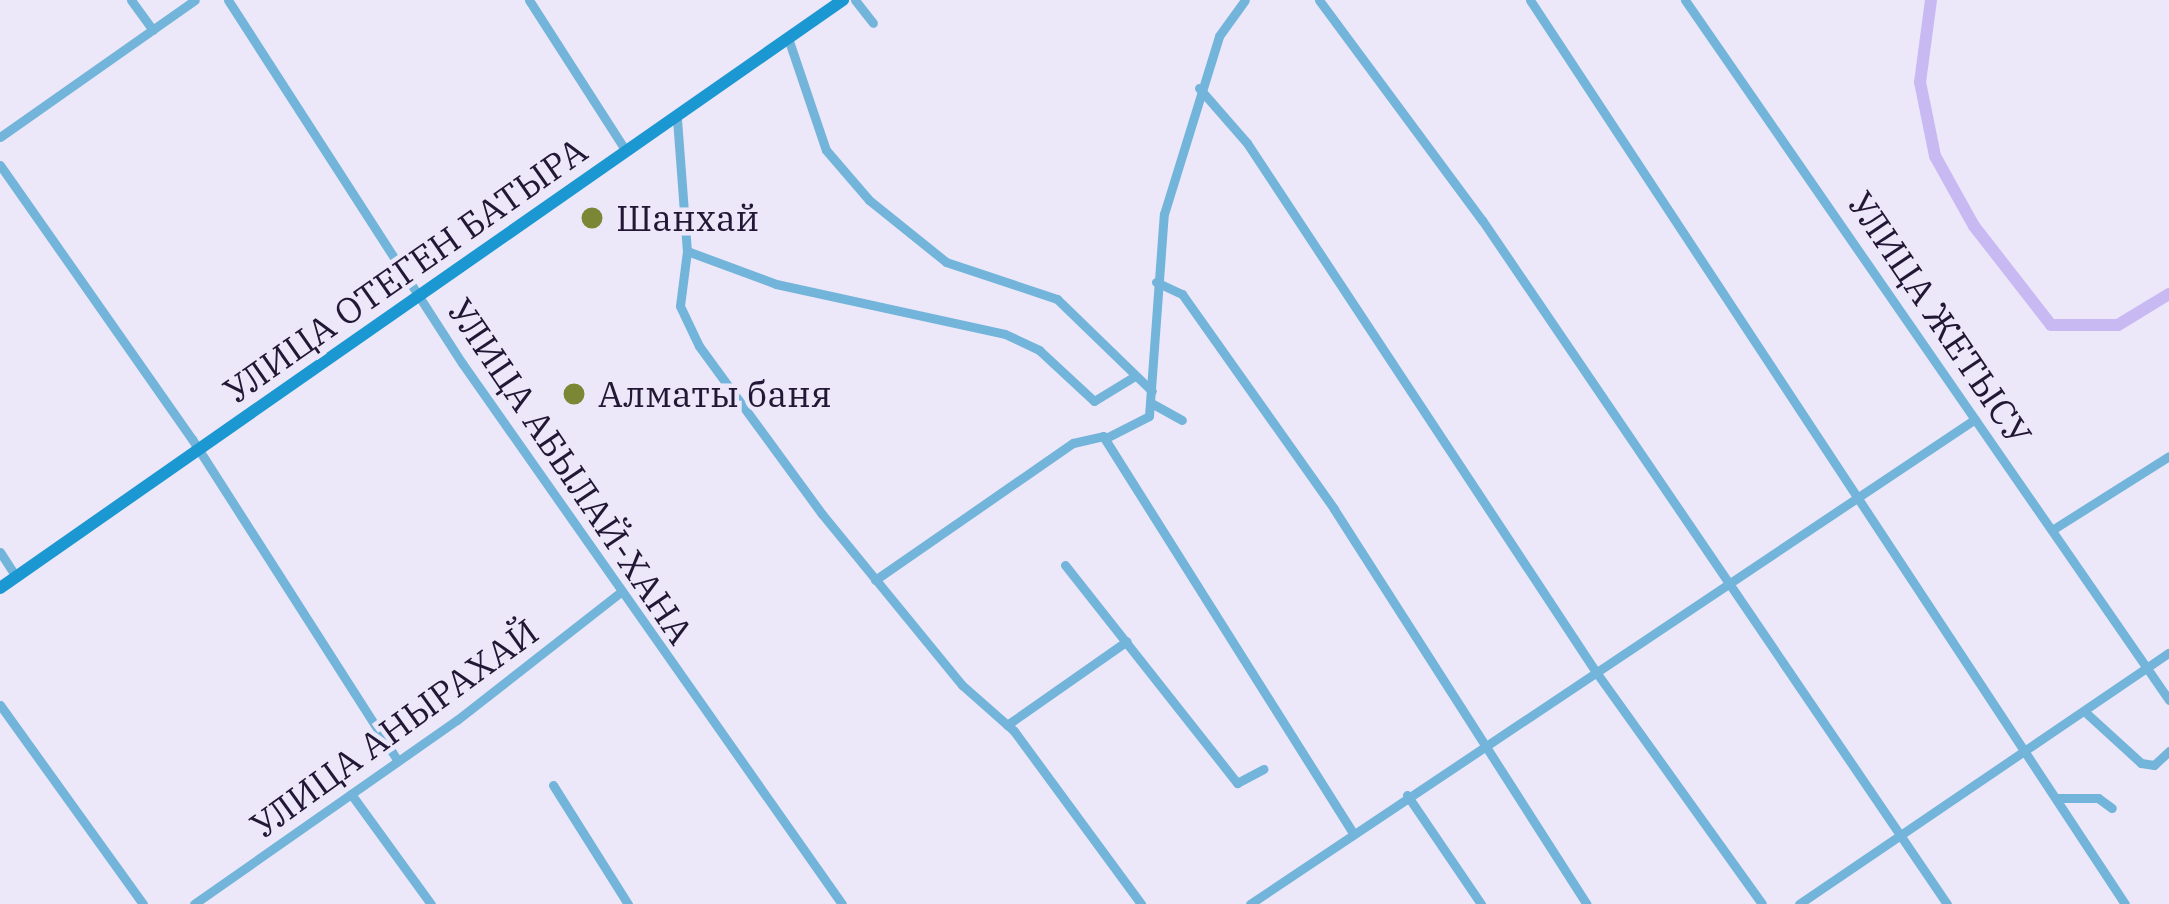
<!DOCTYPE html>
<html>
<head>
<meta charset="utf-8">
<style>
	body { margin:0 }
	#map { position:relative; width:2169px; height:904px; overflow:hidden; background:#ece8f9; font-family:"IBM Plex Serif",serif }
	div>[style] { position:absolute }
	.canal>* { height:12px; margin:-6px; padding:0 6px; transform-origin:6px; border-radius:6px; background:#c8b9f2 }
	.minor>* { height:9px; margin:-4.5px; padding:0 4.5px; transform-origin:4.5px; border-radius:4.5px; background:#73b4db }
	.secondary>* { height:12px; margin:-6px; padding:0 6px; transform-origin:6px; border-radius:6px; background:#1b97d1 }
	.dots>* { width:33px; height:33px; translate:-50% -50%; box-sizing:border-box; border:6px solid #ece8f9; border-radius:50% }
	span { translate:-50% -50%; white-space:nowrap; text-align:center; line-height:1.15; -webkit-text-stroke:9px #ece8f9; paint-order:stroke }
	.poi-label { font-size:36px; color:#221835 }
	.left { translate:0 -50%; text-align:left }
	.street-label { font-size:36px; color:#221835 }
</style>
</head>
<body>
<div id="map">
	<div class="canal">
		<div style="left:1931px;top:0;width:83px;rotate:97.6deg"></div>
		<div style="left:1920px;top:82px;width:76px;rotate:78.5deg"></div>
		<div style="left:1935px;top:156px;width:80px;rotate:60.9deg"></div>
		<div style="left:1974px;top:226px;width:125px;rotate:52.1deg"></div>
		<div style="left:2051px;top:325px;width:67px"></div>
		<div style="left:2118px;top:325px;width:60px;rotate:-31.3deg"></div>
	</div>
	<div class="minor">
		<div style="left:131px;top:0;width:37px;rotate:54deg"></div>
		<div style="left:228px;top:0;width:432px;rotate:57.2deg"></div>
		<div style="left:462px;top:363px;width:661px;rotate:54.92deg"></div>
		<div style="left:529px;top:0;width:179px;rotate:57.3deg"></div>
		<div style="left:855px;top:0;width:29px;rotate:52deg"></div>
		<div style="left:1319px;top:0;width:274px;rotate:53.5deg"></div>
		<div style="left:1482px;top:220px;width:827px;rotate:55.79deg"></div>
		<div style="left:1530px;top:0;width:1082px;rotate:56.65deg"></div>
		<div style="left:1685px;top:0;width:851px;rotate:55.34deg"></div>
		<div style="left:788px;top:38px;width:118px;rotate:71.3deg"></div>
		<div style="left:826px;top:150px;width:66px;rotate:49.3deg"></div>
		<div style="left:869px;top:200px;width:99px;rotate:38.8deg"></div>
		<div style="left:946px;top:262px;width:117px;rotate:18.4deg"></div>
		<div style="left:1057px;top:299px;width:132px;rotate:44.1deg"></div>
		<div style="left:1199px;top:88px;width:73px;rotate:48.9deg"></div>
		<div style="left:1247px;top:143px;width:634px;rotate:56.59deg"></div>
		<div style="left:1596px;top:672px;width:285px;rotate:54.4deg"></div>
		<div style="left:677px;top:119px;width:132px;rotate:85.7deg"></div>
		<div style="left:687px;top:251px;width:55px;rotate:97.3deg"></div>
		<div style="left:680px;top:306px;width:44px;rotate:64.6deg"></div>
		<div style="left:699px;top:346px;width:208px;rotate:53.8deg"></div>
		<div style="left:822px;top:514px;width:221px;rotate:50.7deg"></div>
		<div style="left:962px;top:685px;width:69px;rotate:41.5deg"></div>
		<div style="left:1014px;top:731px;width:215px;rotate:53.7deg"></div>
		<div style="left:0;top:137px;width:238px;rotate:-35.1deg"></div>
		<div style="left:0;top:165px;width:335px;rotate:55deg"></div>
		<div style="left:192px;top:439px;width:382px;rotate:57.4deg"></div>
		<div style="left:687px;top:251px;width:95px;rotate:20.3deg"></div>
		<div style="left:776px;top:284px;width:234px;rotate:12.3deg"></div>
		<div style="left:1005px;top:334px;width:38px;rotate:25deg"></div>
		<div style="left:1039px;top:350px;width:75px;rotate:42.8deg"></div>
		<div style="left:1094px;top:401px;width:48px;rotate:-31.4deg"></div>
		<div style="left:1156px;top:282px;width:29px;rotate:25deg"></div>
		<div style="left:1182px;top:294px;width:263px;rotate:54.7deg"></div>
		<div style="left:1334px;top:509px;width:469px;rotate:57.4deg"></div>
		<div style="left:1153px;top:404px;width:33px;rotate:29deg"></div>
		<div style="left:1106px;top:438px;width:48px;rotate:-27.1deg"></div>
		<div style="left:1149px;top:416px;width:203px;rotate:-85.8deg"></div>
		<div style="left:1164px;top:214px;width:186px;rotate:-72.8deg"></div>
		<div style="left:1219px;top:36px;width:44px;rotate:-54.2deg"></div>
		<div style="left:2052px;top:530px;width:138px;rotate:-32.3deg"></div>
		<div style="left:0;top:552px;width:30px;rotate:57deg"></div>
		<div style="left:1065px;top:565px;width:278px;rotate:51.7deg"></div>
		<div style="left:1237px;top:783px;width:30px;rotate:-28deg"></div>
		<div style="left:875px;top:580px;width:241px;rotate:-34.7deg"></div>
		<div style="left:1073px;top:443px;width:31px;rotate:-13deg"></div>
		<div style="left:1103px;top:436px;width:468px;rotate:57.8deg"></div>
		<div style="left:0;top:705px;width:245px;rotate:54.3deg"></div>
		<div style="left:2084px;top:711px;width:77px;rotate:42.4deg"></div>
		<div style="left:2141px;top:763px;width:13px;rotate:9deg"></div>
		<div style="left:2154px;top:765px;width:21px;rotate:-43deg"></div>
		<div style="left:1007px;top:725px;width:146px;rotate:-35deg"></div>
		<div style="left:553px;top:785px;width:141px;rotate:57.8deg"></div>
		<div style="left:351px;top:794px;width:136px;rotate:54deg"></div>
		<div style="left:1407px;top:795px;width:132px;rotate:55.8deg"></div>
		<div style="left:2056px;top:798px;width:42px"></div>
		<div style="left:2098px;top:798px;width:17px;rotate:36deg"></div>
		<div style="left:194px;top:904px;width:321px;rotate:-35deg"></div>
		<div style="left:457px;top:720px;width:209px;rotate:-38deg"></div>
		<div style="left:1250px;top:904px;width:872px;rotate:-33.78deg"></div>
		<div style="left:1799px;top:904px;width:447px;rotate:-34.2deg"></div>
	</div>
	<div class="secondary">
		<div style="left:0;top:588px;width:1028px;rotate:-34.9deg"></div>
	</div>
	<div class="dots">
		<div style="left:592px;top:218px;background:#7b8734"></div>
		<div style="left:574px;top:394px;background:#7b8734"></div>
	</div>
	<div class="poi-label">
		<span class="left" style="left:616px;top:218px">Шанхай</span>
		<span class="left" style="left:598px;top:394px">Алматы баня</span>
	</div>
	<div class="street-label">
		<span style="left:405px;top:270px;rotate:-35deg">УЛИЦА ОТЕГЕН БАТЫРА</span>
		<span style="left:1940px;top:318px;rotate:56deg">УЛИЦА ЖЕТЫСУ</span>
		<span style="left:571px;top:471px;rotate:56deg">УЛИЦА АБЫЛАЙ-ХАНА</span>
		<span style="left:394px;top:728px;rotate:-36deg">УЛИЦА АНЫРАХАЙ</span>
	</div>
</div>
</body>
</html>
